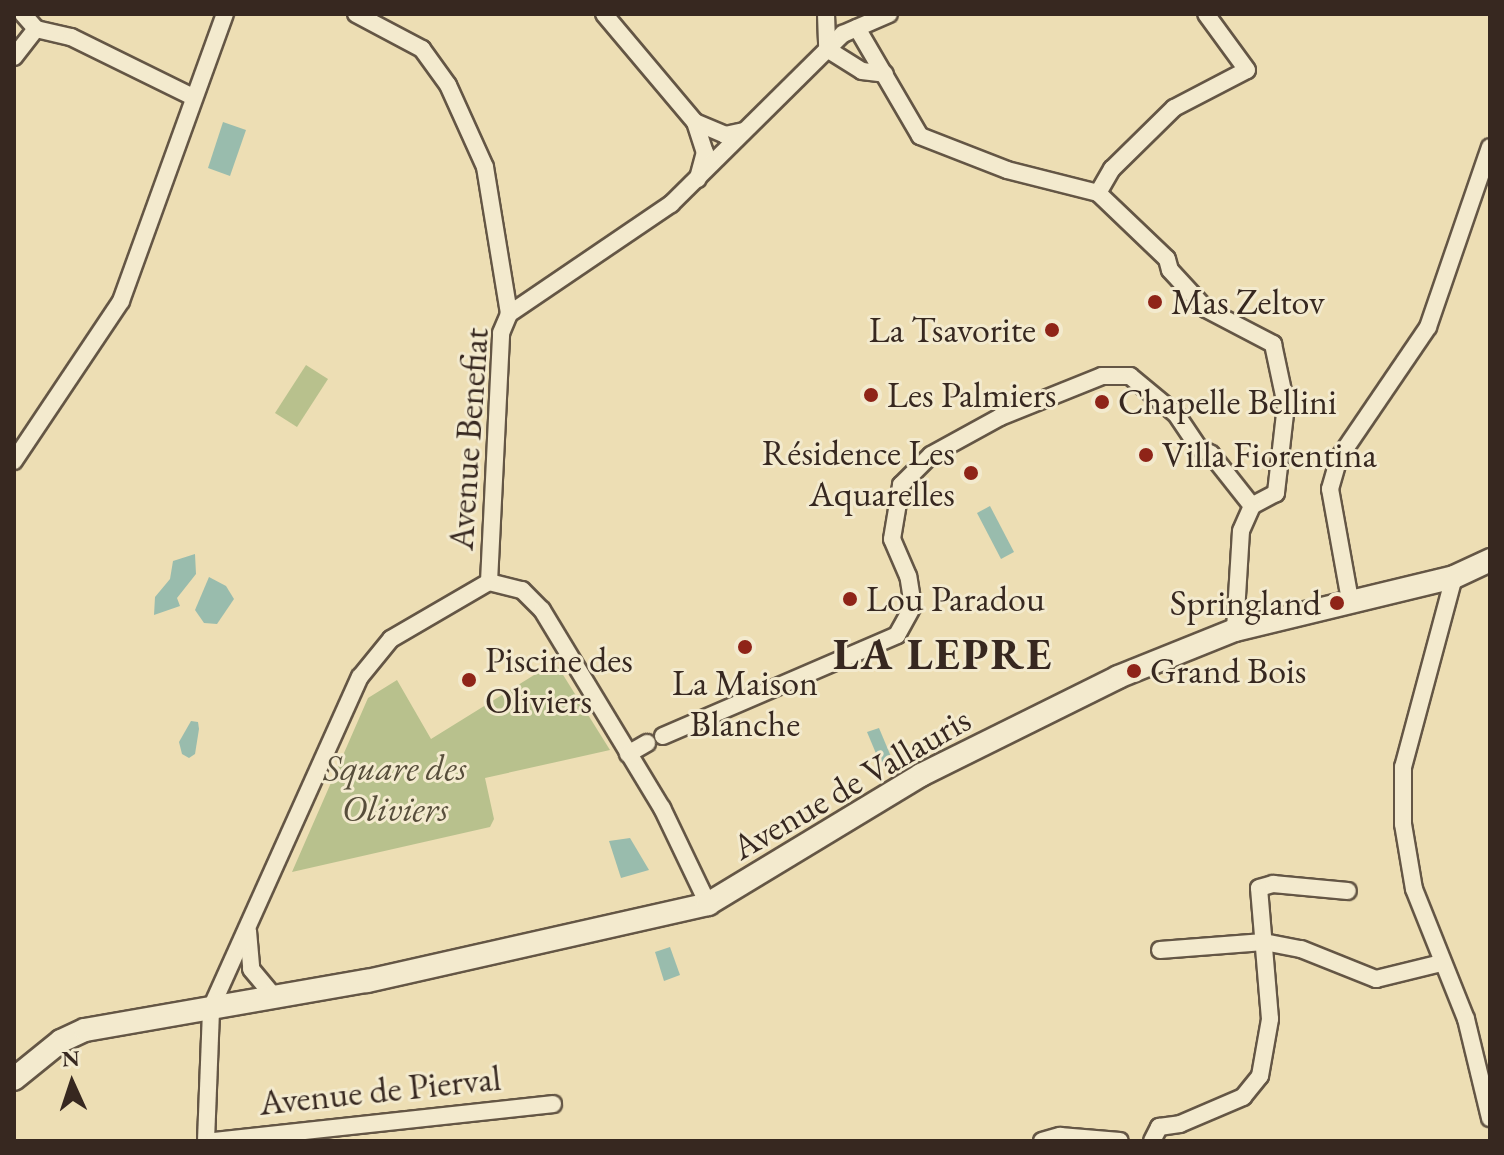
<!DOCTYPE html>
<html>
<head>
<meta charset="utf-8">
<style>
	body { margin:0 }
	#map { position:relative; width:1504px; height:1155px; overflow:hidden; background:#eddeb4; font-family:"EB Garamond",serif }
	div>[style] { position:absolute }
	.green>* { inset:0; background:#b8c18d }
	.water>* { inset:0; background:#99bcad }
	.roads { filter:drop-shadow(2px 0 #645645) drop-shadow(-2px 0 #645645) drop-shadow(0 2px #645645) drop-shadow(0 -2px #645645) }
	.street>* { height:16px; margin:-8px; padding:0 8px; transform-origin:8px; border-radius:8px; background:#f3eace }
	.secondary>* { height:22px; margin:-11px; padding:0 11px; transform-origin:11px; border-radius:11px; background:#f3eace }
	.dots>* { width:22px; height:22px; translate:-50% -50%; box-sizing:border-box; border:4px solid #f3eace; border-radius:50% }
	span { translate:-50% -50%; white-space:nowrap; text-align:center; line-height:1.15; -webkit-text-stroke:6px #f3eace; paint-order:stroke }
	.poi-label { font-size:36px; color:#372820 }
	.left { translate:0 -50%; text-align:left }
	.right { translate:-100% -50%; text-align:right }
	.street-label { font-size:36px; color:#372820 }
	.park-label { font-size:36px; color:#574e3b; font-style:italic }
	.district-label { font-size:44px; color:#372820; font-weight:700; letter-spacing:2px }
	.frame { position:absolute; inset:0; border:16px solid #372820; pointer-events:none }
	.north { position:absolute; left:32px; top:1043px; width:80px; height:80px; -webkit-text-stroke:6px #f3eace; paint-order:stroke; rotate:357deg; font-size:22px; font-weight:700; line-height:32px; text-align:center; color:#372820 }
	.north::after { content:''; display:block; margin:auto; width:28px; height:36px; background:#372820; clip-path:polygon(50% 0,100% 100%,50% 72%,0 100%) }
</style>
</head>
<body>
<div id="map">
	<div class="green">
		<div style="clip-path:polygon(306px 365px,328px 379px,297px 427px,275px 413px)"></div>
		<div style="clip-path:polygon(555px 662px,610px 750px,485px 778px,494px 819px,490px 827px,292px 872px,368px 698px,397px 680px,431px 739px)"></div>
	</div>
	<div class="water">
		<div style="clip-path:polygon(223px 122px,246px 130px,230px 176px,208px 168px)"></div>
		<div style="clip-path:polygon(990px 506px,1014px 552px,1001px 559px,977px 513px)"></div>
		<div style="clip-path:polygon(195px 554px,196px 574px,177px 598px,180px 606px,154px 615px,155px 597px,170px 579px,173px 561px)"></div>
		<div style="clip-path:polygon(209px 577px,226px 586px,234px 599px,217px 624px,204px 623px,195px 610px)"></div>
		<div style="clip-path:polygon(191px 721px,198px 722px,199px 729px,195px 754px,189px 758px,182px 754px,179px 742px)"></div>
		<div style="clip-path:polygon(879px 728px,892px 759px,880px 763px,867px 732px)"></div>
		<div style="clip-path:polygon(630px 838px,649px 870px,621px 878px,609px 841px)"></div>
		<div style="clip-path:polygon(670px 947px,680px 975px,664px 981px,655px 952px)"></div>
	</div>
	<div class="roads">
		<div class="street">
			<div style="left:23px;top:14px;width:20px;rotate:49deg"></div>
			<div style="left:36px;top:29px;width:36px;rotate:13deg"></div>
			<div style="left:71px;top:37px;width:134px;rotate:26.2deg"></div>
			<div style="left:356px;top:14px;width:75px;rotate:27.9deg"></div>
			<div style="left:422px;top:49px;width:44px;rotate:54.2deg"></div>
			<div style="left:448px;top:85px;width:90px;rotate:65.7deg"></div>
			<div style="left:485px;top:167px;width:149px;rotate:80.7deg"></div>
			<div style="left:604px;top:14px;width:141px;rotate:49.9deg"></div>
			<div style="left:695px;top:122px;width:32px;rotate:72deg"></div>
			<div style="left:705px;top:152px;width:28px;rotate:105deg"></div>
			<div style="left:826px;top:14px;width:35px;rotate:88deg"></div>
			<div style="left:827px;top:49px;width:41px;rotate:32.2deg"></div>
			<div style="left:862px;top:71px;width:23px;rotate:7deg"></div>
			<div style="left:857px;top:28px;width:125px;rotate:59.7deg"></div>
			<div style="left:920px;top:136px;width:93px;rotate:21.3deg"></div>
			<div style="left:1007px;top:170px;width:94px;rotate:14.2deg"></div>
			<div style="left:1098px;top:193px;width:95px;rotate:43.7deg"></div>
			<div style="left:1167px;top:259px;width:11px;rotate:75deg"></div>
			<div style="left:1170px;top:270px;width:53px;rotate:47.3deg"></div>
			<div style="left:1206px;top:309px;width:76px;rotate:27.6deg"></div>
			<div style="left:1273px;top:344px;width:62px;rotate:78deg"></div>
			<div style="left:1286px;top:405px;width:89px;rotate:96.5deg"></div>
			<div style="left:1276px;top:493px;width:27px;rotate:152deg"></div>
			<div style="left:1252px;top:506px;width:27px;rotate:114deg"></div>
			<div style="left:1241px;top:531px;width:99px;rotate:93.5deg"></div>
			<div style="left:14px;top:57px;width:36px;rotate:-52deg"></div>
			<div style="left:695px;top:122px;width:33px;rotate:23deg"></div>
			<div style="left:725px;top:135px;width:19px;rotate:-12deg"></div>
			<div style="left:1098px;top:193px;width:28px;rotate:-60deg"></div>
			<div style="left:1112px;top:169px;width:87px;rotate:-44.5deg"></div>
			<div style="left:1174px;top:108px;width:82px;rotate:-27.5deg"></div>
			<div style="left:1247px;top:70px;width:69px;rotate:-126.2deg"></div>
			<div style="left:14px;top:461px;width:192px;rotate:-56.2deg"></div>
			<div style="left:121px;top:301px;width:305px;rotate:-70.1deg"></div>
			<div style="left:1454px;top:577px;width:197px;rotate:105deg"></div>
			<div style="left:1403px;top:767px;width:57px;rotate:90deg"></div>
			<div style="left:1403px;top:824px;width:66px;rotate:80.4deg"></div>
			<div style="left:1414px;top:889px;width:140px;rotate:68.2deg"></div>
			<div style="left:1466px;top:1019px;width:102px;rotate:76.4deg"></div>
			<div style="left:489px;top:582px;width:249px;rotate:-87.2deg"></div>
			<div style="left:501px;top:333px;width:21px;rotate:-67deg"></div>
			<div style="left:509px;top:314px;width:196px;rotate:-34.2deg"></div>
			<div style="left:671px;top:204px;width:242px;rotate:-44.7deg"></div>
			<div style="left:843px;top:34px;width:50px;rotate:-23.5deg"></div>
			<div style="left:489px;top:582px;width:34px;rotate:14deg"></div>
			<div style="left:522px;top:590px;width:28px;rotate:45deg"></div>
			<div style="left:542px;top:610px;width:232px;rotate:58.8deg"></div>
			<div style="left:662px;top:808px;width:106px;rotate:64.4deg"></div>
			<div style="left:1350px;top:600px;width:113px;rotate:-100.2deg"></div>
			<div style="left:1330px;top:489px;width:32px;rotate:-74deg"></div>
			<div style="left:1339px;top:458px;width:158px;rotate:-55.8deg"></div>
			<div style="left:1428px;top:327px;width:190px;rotate:-71deg"></div>
			<div style="left:663px;top:736px;width:255px;rotate:-23.3deg"></div>
			<div style="left:897px;top:635px;width:33px;rotate:-61deg"></div>
			<div style="left:913px;top:606px;width:30px;rotate:-99deg"></div>
			<div style="left:908px;top:576px;width:40px;rotate:-113.4deg"></div>
			<div style="left:892px;top:539px;width:55px;rotate:-80.5deg"></div>
			<div style="left:901px;top:485px;width:42px;rotate:-45deg"></div>
			<div style="left:931px;top:455px;width:79px;rotate:-28.8deg"></div>
			<div style="left:1000px;top:417px;width:110px;rotate:-21.9deg"></div>
			<div style="left:1102px;top:376px;width:28px"></div>
			<div style="left:1130px;top:376px;width:60px;rotate:39.6deg"></div>
			<div style="left:1176px;top:414px;width:40px;rotate:56deg"></div>
			<div style="left:1198px;top:447px;width:15px;rotate:28deg"></div>
			<div style="left:1211px;top:454px;width:66px;rotate:51.7deg"></div>
			<div style="left:628px;top:754px;width:22px;rotate:-30deg"></div>
			<div style="left:248px;top:931px;width:38px;rotate:85deg"></div>
			<div style="left:251px;top:969px;width:35px;rotate:50deg"></div>
			<div style="left:1160px;top:950px;width:104px;rotate:-4.4deg"></div>
			<div style="left:1264px;top:942px;width:38px;rotate:11deg"></div>
			<div style="left:1301px;top:949px;width:81px;rotate:21.8deg"></div>
			<div style="left:1376px;top:979px;width:63px;rotate:-13.8deg"></div>
			<div style="left:206px;top:1141px;width:133px;rotate:-87.8deg"></div>
			<div style="left:211px;top:1008px;width:363px;rotate:-65.8deg"></div>
			<div style="left:360px;top:677px;width:49px;rotate:-50.8deg"></div>
			<div style="left:391px;top:639px;width:113px;rotate:-30.2deg"></div>
			<div style="left:213px;top:1141px;width:342px;rotate:-6.2deg"></div>
			<div style="left:1042px;top:1141px;width:19px;rotate:-16deg"></div>
			<div style="left:1060px;top:1136px;width:60px;rotate:4.8deg"></div>
			<div style="left:1152px;top:1141px;width:16px;rotate:-63deg"></div>
			<div style="left:1159px;top:1127px;width:21px;rotate:-8deg"></div>
			<div style="left:1180px;top:1124px;width:69px;rotate:-23.2deg"></div>
			<div style="left:1243px;top:1097px;width:27px;rotate:-51deg"></div>
			<div style="left:1260px;top:1076px;width:58px;rotate:-80deg"></div>
			<div style="left:1270px;top:1019px;width:131px;rotate:-94.8deg"></div>
			<div style="left:1259px;top:888px;width:15px;rotate:-16deg"></div>
			<div style="left:1273px;top:884px;width:75px;rotate:5.3deg"></div>
		</div>
		<div class="secondary">
			<div style="left:14px;top:1079px;width:60px;rotate:-39deg"></div>
			<div style="left:61px;top:1041px;width:26px;rotate:-25deg"></div>
			<div style="left:85px;top:1030px;width:286px;rotate:-9.9deg"></div>
			<div style="left:367px;top:981px;width:350px;rotate:-12.7deg"></div>
			<div style="left:708px;top:904px;width:249px;rotate:-31.2deg"></div>
			<div style="left:921px;top:775px;width:220px;rotate:-26.4deg"></div>
			<div style="left:1118px;top:677px;width:126px;rotate:-21.9deg"></div>
			<div style="left:1235px;top:630px;width:225px;rotate:-13.6deg"></div>
			<div style="left:1454px;top:577px;width:40px;rotate:-25deg"></div>
		</div>
	</div>
	<div class="dots">
		<div style="left:1155px;top:302px;background:#8f2418"></div>
		<div style="left:1052px;top:330px;background:#8f2418"></div>
		<div style="left:871px;top:395px;background:#8f2418"></div>
		<div style="left:1102px;top:402px;background:#8f2418"></div>
		<div style="left:1146px;top:455px;background:#8f2418"></div>
		<div style="left:971px;top:473px;background:#8f2418"></div>
		<div style="left:850px;top:599px;background:#8f2418"></div>
		<div style="left:1337px;top:603px;background:#8f2418"></div>
		<div style="left:745px;top:647px;background:#8f2418"></div>
		<div style="left:1134px;top:671px;background:#8f2418"></div>
		<div style="left:469px;top:680px;background:#8f2418"></div>
	</div>
	<div class="poi-label">
		<span class="left" style="left:1171px;top:302px">Mas Zeltov</span>
		<span class="right" style="left:1036px;top:330px">La Tsavorite</span>
		<span class="left" style="left:887px;top:395px">Les Palmiers</span>
		<span class="left" style="left:1118px;top:402px">Chapelle Bellini</span>
		<span class="right" style="left:955px;top:473px">Résidence Les<br>Aquarelles</span>
		<span class="left" style="left:1162px;top:455px">Villa Fiorentina</span>
		<span class="left" style="left:866px;top:599px">Lou Paradou</span>
		<span class="right" style="left:1321px;top:603px">Springland</span>
		<span class="left" style="left:485px;top:680px">Piscine des<br>Oliviers</span>
		<span class="left" style="left:1150px;top:671px">Grand Bois</span>
		<span style="left:745px;top:703px">La Maison<br>Blanche</span>
	</div>
	<div class="street-label">
		<span style="left:468px;top:439px;rotate:-86deg">Avenue Benefiat</span>
		<span style="left:851px;top:783px;rotate:-30deg">Avenue de Vallauris</span>
		<span style="left:380px;top:1090px;rotate:-6deg">Avenue de Pierval</span>
	</div>
	<div class="park-label">
		<span style="left:395px;top:788px">Square des<br>Oliviers</span>
	</div>
	<div class="district-label">
		<span style="left:943px;top:654px">LA LEPRE</span>
	</div>
	<div class="frame"></div>
	<div class="north">N</div>
</div>
</body>
</html>
